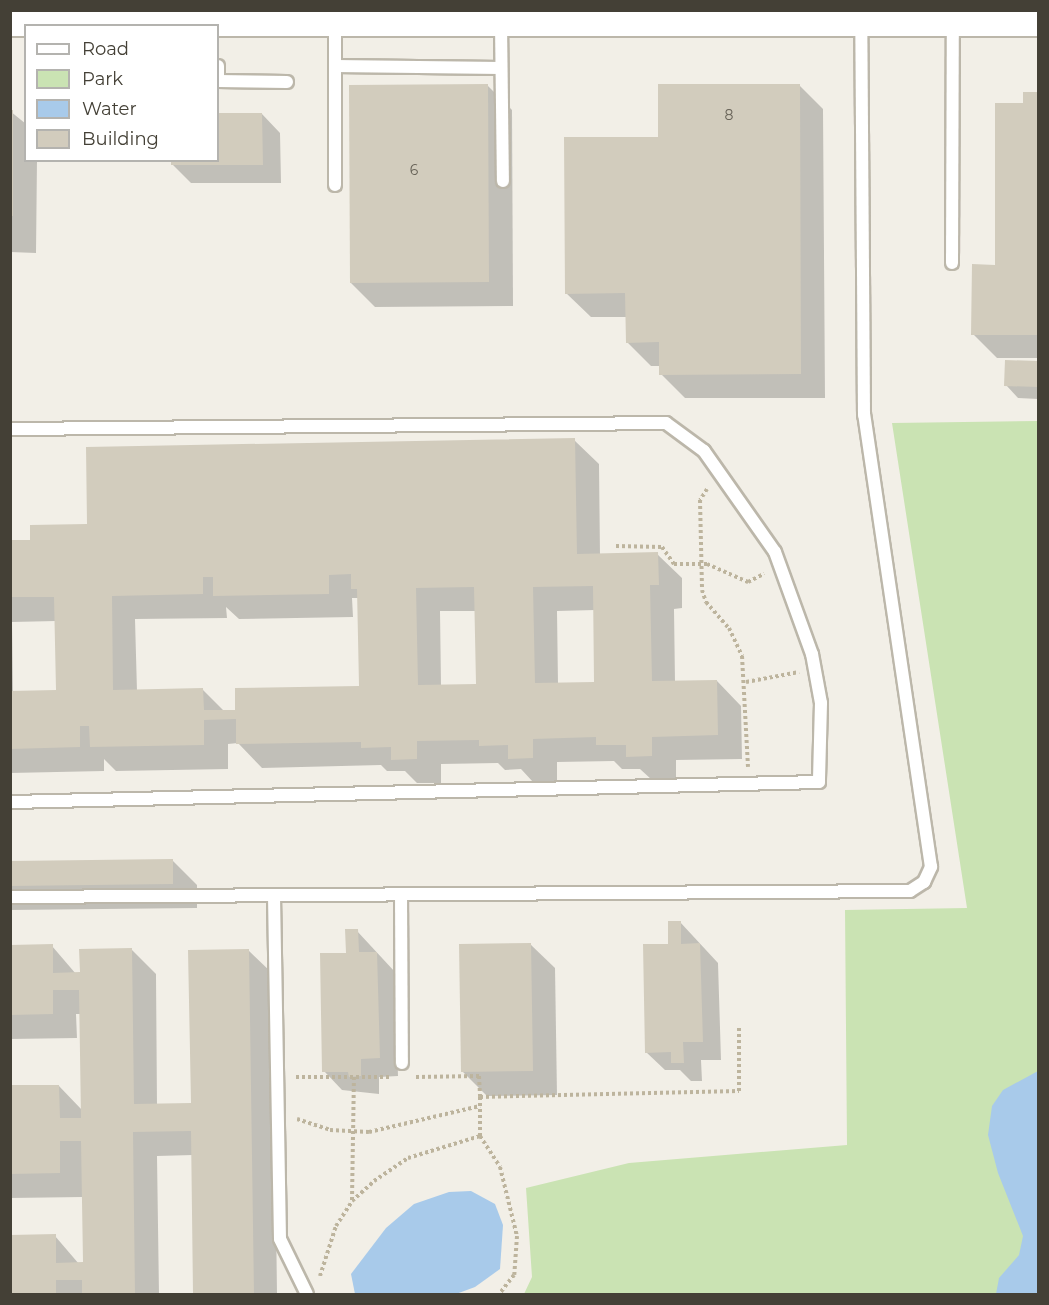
<!DOCTYPE html>
<html>
<head>
<meta charset="utf-8">
<style>
	body { margin:0 }
	#map { position:relative; width:1049px; height:1305px; overflow:hidden; background:#f2efe7; font-family:Montserrat,sans-serif }
	div>[style] { position:absolute }
	.green>* { inset:0; background:#cae3b3 }
	.water>* { inset:0; background:#a8caea }
	.shadow>* { inset:0; background:#0003 }
	.building>* { inset:0; background:#d2ccbd }
	.path>* { height:4px; margin-top:-2px; transform-origin:0; background:repeating-linear-gradient(90deg,#bdb49d 0 3px,transparent 0 6px) }
	.roads { filter:drop-shadow(2px 0 #bcb7aa) drop-shadow(-2px 0 #bcb7aa) drop-shadow(0 2px #bcb7aa) drop-shadow(0 -2px #bcb7aa) }
	.service>* { height:12px; margin:-6px; padding:0 6px; transform-origin:6px; border-radius:6px; background:#fff }
	.minor>* { height:24px; margin:-12px; padding:0 12px; transform-origin:12px; border-radius:12px; background:#fff }
	span { translate:-50% -50%; white-space:nowrap; text-align:center; line-height:1.15; -webkit-text-stroke:5px #fff; paint-order:stroke }
	.number-label { font-size:14px; color:#686358 }
	.number-label span { -webkit-text-stroke-width:0 }
	.frame { position:absolute; inset:0; border:12px solid #444036; pointer-events:none }
	.legend { position:absolute; left:24px; top:24px; width:195px; height:138px; box-sizing:border-box; background:#fff; border:2px solid #b4b3af; margin:0; padding:8px 10px; list-style:none; font-size:18px; color:#444036 }
	.legend li { display:flex; align-items:center; gap:12px; height:30px }
	.legend b { width:30px; border:2px solid #b4b3af }
</style>
</head>
<body>
<div id="map">
	<div class="green">
		<div style="clip-path:polygon(1038px 421px,1038px 1294px,524px 1294px,532px 1277px,526px 1188px,629px 1163px,847px 1145px,845px 910px,967px 908px,892px 423px)"></div>
	</div>
	<div class="water">
		<div style="clip-path:polygon(1038px 1071px,1038px 1294px,996px 1294px,999px 1278px,1019px 1255px,1023px 1236px,998px 1173px,988px 1135px,992px 1106px,1003px 1090px)"></div>
		<div style="clip-path:polygon(471px 1191px,495px 1204px,503px 1225px,500px 1269px,475px 1287px,456px 1294px,355px 1294px,351px 1274px,386px 1228px,414px 1204px,449px 1192px)"></div>
	</div>
	<div class="shadow">
		<div style="clip-path:polygon(816px 10px,855px 10px,855px 11px,817px 11px)"></div>
		<div style="clip-path:polygon(900px 10px,947px 10px,947px 17px,906px 17px)"></div>
		<div style="clip-path:polygon(799px 85px,823px 109px,825px 398px,685px 398px,661px 374px,661px 366px,651px 366px,627px 342px,627px 317px,591px 317px,566px 293px)"></div>
		<div style="clip-path:polygon(488px 86px,512px 110px,513px 306px,375px 307px,351px 283px)"></div>
		<div style="clip-path:polygon(1025px 93px,1038px 93px,1038px 358px,997px 358px,973px 334px,996px 266px)"></div>
		<div style="clip-path:polygon(10px 111px,26px 124px,26px 160px,37px 160px,36px 253px,10px 252px)"></div>
		<div style="clip-path:polygon(262px 114px,280px 133px,281px 183px,191px 183px,173px 165px,218px 160px,218px 115px)"></div>
		<div style="clip-path:polygon(1007px 361px,1038px 363px,1038px 399px,1018px 398px,1006px 385px)"></div>
		<div style="clip-path:polygon(evenodd,574px 440px,599px 464px,600px 555px,657px 554px,682px 578px,682px 608px,674px 609px,675px 682px,717px 681px,741px 706px,742px 759px,676px 760px,676px 780px,652px 780px,640px 769px,622px 769px,614px 761px,557px 762px,557px 782px,533px 782px,521px 769px,505px 770px,498px 763px,441px 764px,441px 783px,417px 783px,405px 771px,387px 771px,381px 765px,262px 768px,238px 743px,228px 744px,228px 769px,116px 771px,104px 759px,104px 771px,10px 773px,10px 541px,32px 541px,89px 525px,574px 440px,352px 598px,359px 598px,360px 688px,225px 712px,203px 690px,137px 691px,135px 619px,227px 618px,226px 607px,239px 619px,353px 617px,352px 598px,574px 440px,595px 610px,596px 684px,558px 684px,557px 611px,595px 610px,574px 440px,440px 611px,476px 611px,478px 686px,441px 686px,440px 611px,574px 440px,56px 621px,57px 692px,13px 693px,12px 622px,56px 621px)"></div>
		<div style="clip-path:polygon(173px 861px,197px 885px,197px 908px,10px 910px,10px 863px)"></div>
		<div style="clip-path:polygon(680px 922px,718px 963px,721px 1060px,701px 1060px,702px 1081px,691px 1081px,680px 1070px,665px 1070px,646px 1052px,670px 945px)"></div>
		<div style="clip-path:polygon(357px 931px,395px 972px,398px 1076px,379px 1077px,379px 1094px,342px 1090px,324px 1071px,347px 954px)"></div>
		<div style="clip-path:polygon(530px 944px,555px 968px,557px 1095px,487px 1096px,463px 1072px)"></div>
		<div style="clip-path:polygon(52px 946px,76px 974px,131px 949px,156px 974px,157px 1105px,192px 1104px,248px 950px,273px 974px,277px 1294px,195px 1294px,193px 1155px,157px 1156px,159px 1294px,10px 1294px,10px 1237px,55px 1236px,79px 1264px,84px 1264px,83px 1197px,10px 1198px,10px 1087px,59px 1086px,82px 1110px,81px 1014px,76px 1014px,77px 1038px,10px 1039px,10px 947px)"></div>
	</div>
	<div class="building">
		<div style="clip-path:polygon(488px 84px,489px 282px,350px 283px,349px 85px)"></div>
		<div style="clip-path:polygon(658px 84px,800px 84px,801px 374px,659px 375px,659px 342px,626px 343px,625px 293px,565px 294px,564px 137px,658px 137px)"></div>
		<div style="clip-path:polygon(1023px 92px,1038px 92px,1038px 335px,971px 335px,972px 264px,995px 265px,995px 103px,1023px 103px)"></div>
		<div style="clip-path:polygon(10px 110px,13px 110px,13px 216px,10px 216px)"></div>
		<div style="clip-path:polygon(218px 113px,262px 113px,263px 165px,171px 165px,171px 160px,218px 160px)"></div>
		<div style="clip-path:polygon(1005px 360px,1038px 361px,1038px 387px,1004px 386px)"></div>
		<div style="clip-path:polygon(evenodd,575px 438px,577px 554px,658px 552px,659px 585px,650px 585px,652px 681px,717px 680px,718px 735px,652px 737px,652px 756px,626px 757px,626px 745px,596px 745px,596px 737px,533px 739px,533px 758px,508px 759px,508px 745px,479px 746px,479px 740px,417px 741px,417px 759px,391px 760px,391px 747px,361px 748px,361px 742px,236px 744px,236px 719px,204px 720px,204px 745px,90px 747px,89px 726px,80px 726px,80px 747px,10px 749px,10px 691px,56px 690px,54px 597px,10px 597px,10px 540px,30px 540px,30px 525px,87px 524px,86px 447px,575px 438px,351px 574px,351px 589px,357px 589px,359px 686px,235px 688px,235px 710px,204px 710px,203px 688px,113px 690px,112px 596px,203px 594px,203px 577px,213px 577px,213px 596px,329px 594px,329px 575px,351px 574px,575px 438px,593px 586px,594px 682px,535px 683px,533px 587px,593px 586px,575px 438px,474px 587px,476px 684px,418px 685px,416px 588px,474px 587px)"></div>
		<div style="clip-path:polygon(173px 859px,173px 884px,10px 886px,10px 861px)"></div>
		<div style="clip-path:polygon(668px 921px,681px 921px,681px 944px,700px 943px,703px 1042px,683px 1042px,684px 1063px,671px 1063px,671px 1052px,645px 1053px,643px 944px,668px 944px)"></div>
		<div style="clip-path:polygon(345px 929px,358px 929px,359px 952px,377px 952px,380px 1058px,361px 1059px,361px 1076px,349px 1077px,348px 1072px,322px 1072px,320px 953px,346px 953px)"></div>
		<div style="clip-path:polygon(531px 943px,533px 1071px,461px 1072px,459px 944px)"></div>
		<div style="clip-path:polygon(53px 944px,53px 973px,80px 972px,79px 949px,132px 948px,134px 1104px,191px 1103px,188px 950px,249px 949px,254px 1294px,193px 1294px,191px 1131px,133px 1132px,135px 1294px,82px 1294px,82px 1280px,56px 1280px,56px 1294px,10px 1294px,10px 1235px,56px 1234px,56px 1263px,83px 1262px,81px 1141px,60px 1141px,60px 1173px,10px 1174px,10px 1085px,59px 1085px,60px 1118px,81px 1118px,79px 990px,53px 990px,53px 1014px,10px 1015px,10px 945px)"></div>
	</div>
	<div class="path">
		<div style="left:707px;top:489px;width:13px;rotate:122deg"></div>
		<div style="left:700px;top:500px;width:90px;rotate:88.7deg"></div>
		<div style="left:702px;top:590px;width:13px;rotate:72deg"></div>
		<div style="left:706px;top:602px;width:35px;rotate:49deg"></div>
		<div style="left:729px;top:628px;width:31px;rotate:65deg"></div>
		<div style="left:742px;top:656px;width:111px;rotate:86.9deg"></div>
		<div style="left:616px;top:546px;width:46px;rotate:1.2deg"></div>
		<div style="left:662px;top:547px;width:21px;rotate:55deg"></div>
		<div style="left:674px;top:564px;width:33px"></div>
		<div style="left:707px;top:564px;width:45px;rotate:23.7deg"></div>
		<div style="left:748px;top:582px;width:18px;rotate:-27deg"></div>
		<div style="left:746px;top:682px;width:54px;rotate:-10.7deg"></div>
		<div style="left:296px;top:1077px;width:95px"></div>
		<div style="left:416px;top:1077px;width:63px;rotate:-0.9deg"></div>
		<div style="left:479px;top:1076px;width:21px;rotate:87deg"></div>
		<div style="left:480px;top:1097px;width:259px;rotate:-1.3deg"></div>
		<div style="left:739px;top:1091px;width:65px;rotate:-90deg"></div>
		<div style="left:480px;top:1097px;width:39px;rotate:90deg"></div>
		<div style="left:480px;top:1136px;width:37px;rotate:57deg"></div>
		<div style="left:500px;top:1167px;width:71px;rotate:76.2deg"></div>
		<div style="left:517px;top:1236px;width:39px;rotate:94deg"></div>
		<div style="left:514px;top:1275px;width:24px;rotate:128deg"></div>
		<div style="left:297px;top:1119px;width:35px;rotate:18deg"></div>
		<div style="left:330px;top:1130px;width:39px;rotate:3deg"></div>
		<div style="left:369px;top:1132px;width:114px;rotate:-13.2deg"></div>
		<div style="left:352px;top:1200px;width:123px;rotate:-89.1deg"></div>
		<div style="left:320px;top:1276px;width:52px;rotate:-72.3deg"></div>
		<div style="left:336px;top:1226px;width:30px;rotate:-57deg"></div>
		<div style="left:352px;top:1201px;width:30px;rotate:-42deg"></div>
		<div style="left:374px;top:1181px;width:41px;rotate:-34.1deg"></div>
		<div style="left:408px;top:1158px;width:75px;rotate:-17deg"></div>
	</div>
	<div class="roads">
		<div class="service">
			<div style="left:501px;top:24px;width:157px;rotate:89.3deg"></div>
			<div style="left:218px;top:66px;width:15px;rotate:90deg"></div>
			<div style="left:218px;top:81px;width:69px;rotate:0.8deg"></div>
			<div style="left:335px;top:66px;width:166px;rotate:0.7deg"></div>
			<div style="left:335px;top:185px;width:161px;rotate:-90deg"></div>
			<div style="left:952px;top:263px;width:239px;rotate:-89.8deg"></div>
			<div style="left:10px;top:429px;width:656px;rotate:-0.52deg"></div>
			<div style="left:666px;top:423px;width:47px;rotate:36.4deg"></div>
			<div style="left:704px;top:451px;width:123px;rotate:54.9deg"></div>
			<div style="left:775px;top:552px;width:109px;rotate:70.1deg"></div>
			<div style="left:812px;top:654px;width:50px;rotate:79.6deg"></div>
			<div style="left:821px;top:703px;width:79px;rotate:91.5deg"></div>
			<div style="left:819px;top:782px;width:809px;rotate:178.58deg"></div>
			<div style="left:401px;top:894px;width:169px;rotate:89.7deg"></div>
			<div style="left:274px;top:896px;width:343px;rotate:89deg"></div>
			<div style="left:280px;top:1239px;width:61px;rotate:63.9deg"></div>
			<div style="left:10px;top:897px;width:900px;rotate:-0.38deg"></div>
			<div style="left:910px;top:891px;width:17px;rotate:-33deg"></div>
			<div style="left:924px;top:882px;width:17px;rotate:-65deg"></div>
			<div style="left:931px;top:867px;width:457px;rotate:-98.4deg"></div>
			<div style="left:864px;top:415px;width:391px;rotate:-90.4deg"></div>
		</div>
		<div class="minor">
			<div style="left:10px;top:24px;width:1028px"></div>
		</div>
	</div>
	<div class="number-label">
		<span style="left:729px;top:115px">8</span>
		<span style="left:414px;top:170px">6</span>
	</div>
	<div class="frame"></div>
	<ul class="legend">
	<li><b style="height:8px;background:#fff"></b>Road</li>
	<li><b style="height:16px;background:#cae3b3"></b>Park</li>
	<li><b style="height:16px;background:#a8caea"></b>Water</li>
	<li><b style="height:16px;background:#d2ccbd"></b>Building</li>
	</ul>
</div>
</body>
</html>
